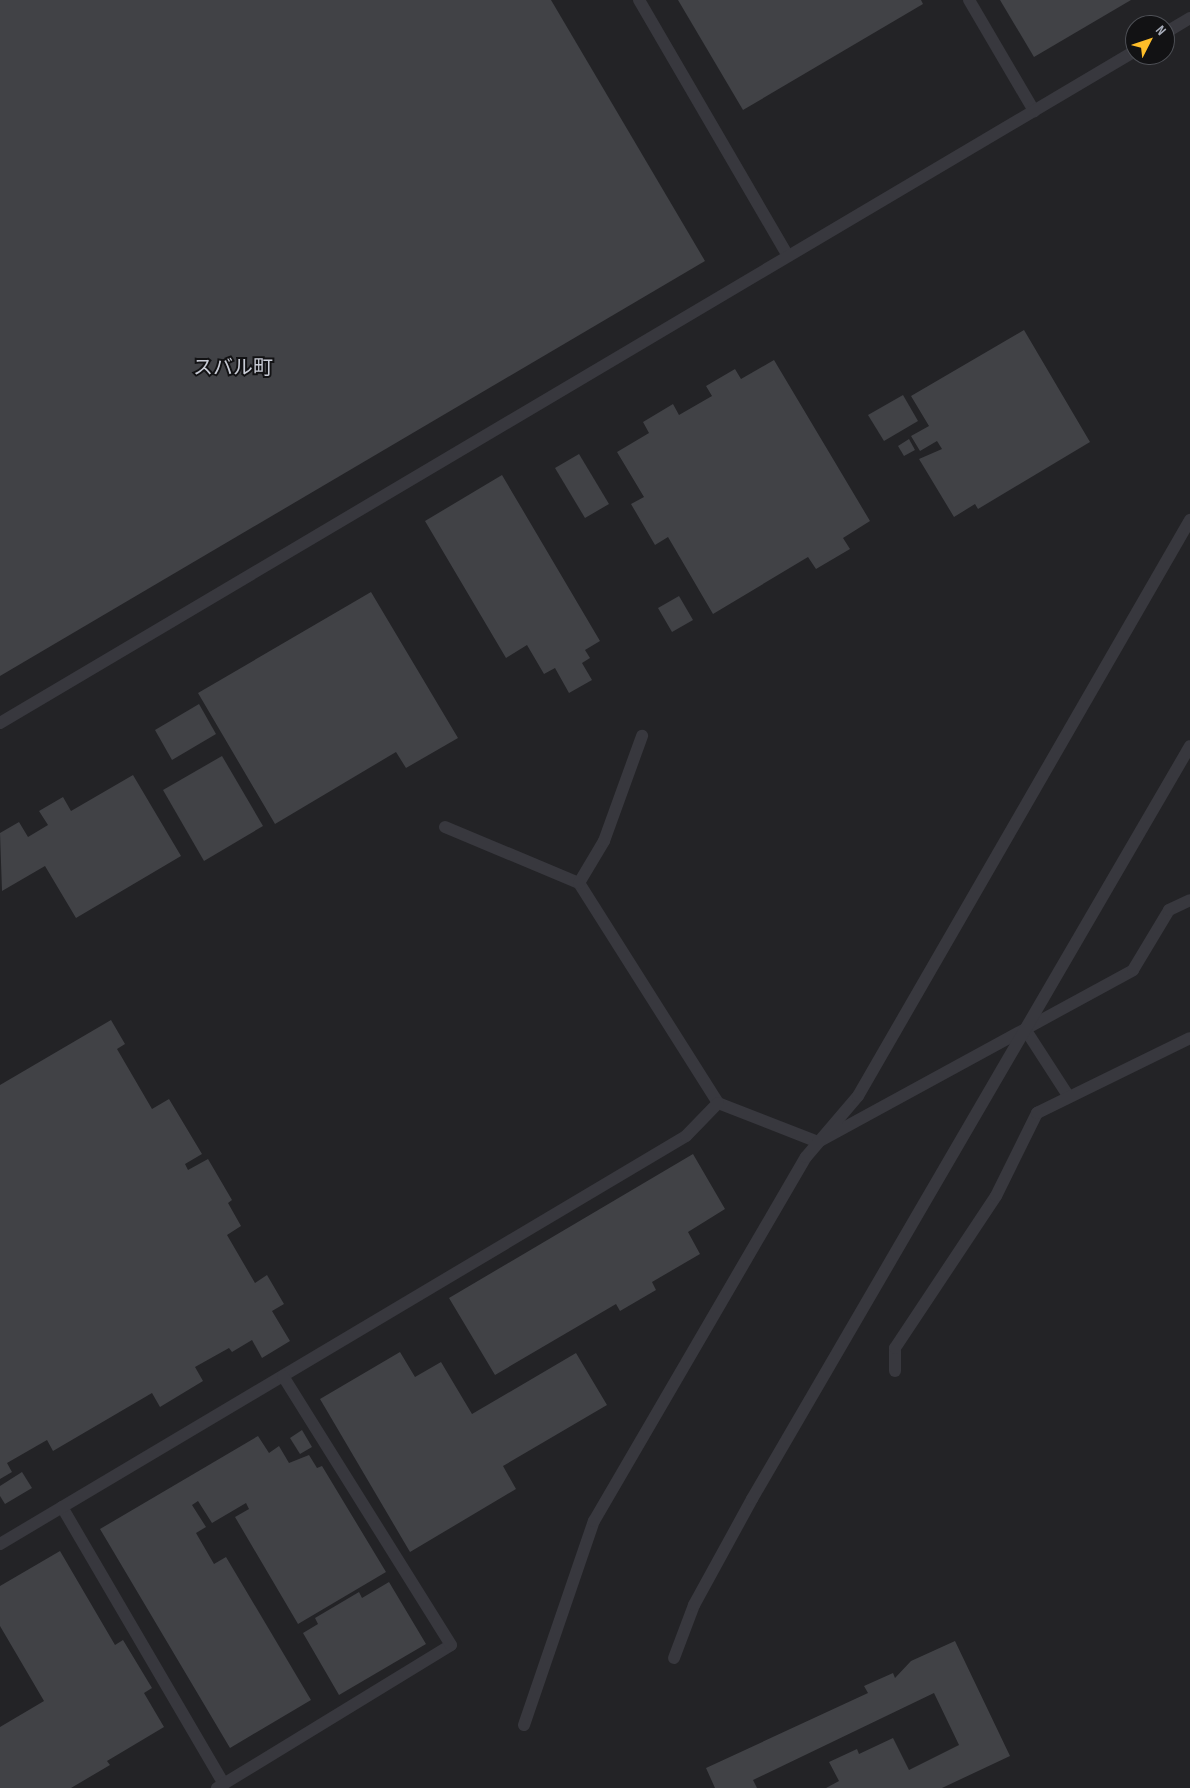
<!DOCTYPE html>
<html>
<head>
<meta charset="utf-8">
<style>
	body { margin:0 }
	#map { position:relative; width:1190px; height:1788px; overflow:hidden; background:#171719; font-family:"Sofia Sans Condensed","Noto Sans JP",sans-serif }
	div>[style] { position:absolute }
	.built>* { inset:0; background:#232326 }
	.building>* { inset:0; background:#414246 }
	.service>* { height:12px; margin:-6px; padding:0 6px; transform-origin:6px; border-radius:6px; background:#38383e }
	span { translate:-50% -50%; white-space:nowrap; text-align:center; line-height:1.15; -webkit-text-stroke:4px #121214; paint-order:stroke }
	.neighbourhood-label { font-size:20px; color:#c9ccd6 }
	.north { position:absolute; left:1125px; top:15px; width:50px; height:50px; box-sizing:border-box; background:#121214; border:1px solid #4e5056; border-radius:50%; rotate:49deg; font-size:14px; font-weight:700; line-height:20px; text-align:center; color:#a8adba }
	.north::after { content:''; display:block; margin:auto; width:18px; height:22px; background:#ffbe29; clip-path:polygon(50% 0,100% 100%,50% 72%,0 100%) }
</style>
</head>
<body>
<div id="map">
	<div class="built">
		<div style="clip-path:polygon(evenodd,0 0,1190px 0,1190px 1788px,0 1788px,0 0,1135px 25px,1165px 25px,1165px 55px,1135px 55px,1135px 25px)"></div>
	</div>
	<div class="building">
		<div style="clip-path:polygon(0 0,551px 0,705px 261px,0 676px)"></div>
		<div style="clip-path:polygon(678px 0,921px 0,923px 4px,743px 110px)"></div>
		<div style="clip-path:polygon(1000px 0,1131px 0,1034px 57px)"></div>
		<div style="clip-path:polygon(1024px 330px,1090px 442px,978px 509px,975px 504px,954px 517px,919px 459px,942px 449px,937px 441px,920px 451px,911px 436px,929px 426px,911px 396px)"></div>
		<div style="clip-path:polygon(774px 360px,870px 521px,843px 538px,850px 549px,816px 569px,808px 557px,713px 614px,668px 537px,655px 545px,631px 504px,644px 497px,617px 452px,649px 433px,643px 422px,673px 404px,679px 415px,712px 396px,706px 386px,735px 369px,741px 379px)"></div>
		<div style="clip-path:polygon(903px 395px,918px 421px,884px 441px,868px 415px)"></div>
		<div style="clip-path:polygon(909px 439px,915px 450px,904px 456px,898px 446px)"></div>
		<div style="clip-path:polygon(579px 454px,609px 504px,585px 518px,555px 468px)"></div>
		<div style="clip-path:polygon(502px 475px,600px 641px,585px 650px,590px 658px,582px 663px,592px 680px,569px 693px,555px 668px,544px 674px,527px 645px,506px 658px,425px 521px)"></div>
		<div style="clip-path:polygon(371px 592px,458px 738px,406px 768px,396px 752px,275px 824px,198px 693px)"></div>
		<div style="clip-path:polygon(679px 596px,693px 620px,672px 632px,658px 608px)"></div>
		<div style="clip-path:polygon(199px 704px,216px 734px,172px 760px,155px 730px)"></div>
		<div style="clip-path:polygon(222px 756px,263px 826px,204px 861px,163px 790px)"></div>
		<div style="clip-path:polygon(133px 775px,181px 856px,76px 918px,45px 866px,2px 891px,0 833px,19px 822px,28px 837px,48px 825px,39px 811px,63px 797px,71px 811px)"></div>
		<div style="clip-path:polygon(111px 1020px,125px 1044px,117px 1049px,152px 1109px,169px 1099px,202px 1154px,185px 1164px,188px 1170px,208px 1159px,232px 1200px,228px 1203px,241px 1226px,227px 1235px,255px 1283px,267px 1275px,284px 1304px,272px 1311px,290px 1341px,262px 1358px,252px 1340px,232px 1352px,229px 1348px,195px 1367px,203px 1381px,160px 1407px,152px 1393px,53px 1451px,47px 1440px,7px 1463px,12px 1472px,0 1479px,0 1085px)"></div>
		<div style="clip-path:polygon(693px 1154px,725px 1209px,688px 1232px,700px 1254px,652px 1282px,656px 1290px,620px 1311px,616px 1304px,495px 1375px,449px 1298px)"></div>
		<div style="clip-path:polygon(400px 1352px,415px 1377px,441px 1362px,472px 1414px,576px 1353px,607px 1405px,503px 1466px,516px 1489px,410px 1552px,320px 1399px)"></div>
		<div style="clip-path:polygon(302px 1430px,312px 1447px,300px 1454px,290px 1438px)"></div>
		<div style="clip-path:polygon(258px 1436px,269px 1453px,279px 1446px,289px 1463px,309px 1455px,317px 1468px,322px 1466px,386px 1572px,298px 1624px,235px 1517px,249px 1509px,246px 1503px,212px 1523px,198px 1501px,192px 1505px,206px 1527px,196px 1533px,214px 1564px,226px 1557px,311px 1700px,230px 1748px,100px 1529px)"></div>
		<div style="clip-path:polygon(22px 1472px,32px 1488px,5px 1504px,0 1496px,0 1486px)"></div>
		<div style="clip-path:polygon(60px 1551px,115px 1645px,123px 1640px,152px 1688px,144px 1693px,164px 1727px,107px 1761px,110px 1765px,71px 1788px,0 1788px,0 1727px,44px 1701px,0 1626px,0 1586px)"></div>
		<div style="clip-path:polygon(389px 1582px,426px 1644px,339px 1695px,303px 1633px,318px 1624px,315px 1618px,359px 1592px,362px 1598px)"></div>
		<div style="clip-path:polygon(955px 1641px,1010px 1756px,942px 1788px,826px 1788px,839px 1781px,829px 1762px,857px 1749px,859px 1754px,893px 1738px,909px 1770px,959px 1745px,934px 1693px,753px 1780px,757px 1788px,715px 1788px,706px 1768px,868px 1693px,864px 1686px,893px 1673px,895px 1678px,911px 1661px)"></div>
	</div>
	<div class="service">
		<div style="left:639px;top:0;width:296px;rotate:59.8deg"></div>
		<div style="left:969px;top:0;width:129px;rotate:59.6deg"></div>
		<div style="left:1165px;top:33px;width:29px;rotate:-31deg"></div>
		<div style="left:0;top:723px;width:1319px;rotate:-30.63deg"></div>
		<div style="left:445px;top:827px;width:145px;rotate:22.7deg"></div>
		<div style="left:579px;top:883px;width:260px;rotate:57.7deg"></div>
		<div style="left:718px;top:1103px;width:107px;rotate:21.3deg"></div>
		<div style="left:818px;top:1142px;width:359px;rotate:-28.6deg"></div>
		<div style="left:1133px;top:970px;width:70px;rotate:-59deg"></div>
		<div style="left:1169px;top:910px;width:23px;rotate:-25deg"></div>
		<div style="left:579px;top:883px;width:49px;rotate:-59.2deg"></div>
		<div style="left:604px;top:841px;width:112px;rotate:-70.1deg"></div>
		<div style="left:1025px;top:1029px;width:81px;rotate:57.1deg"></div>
		<div style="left:895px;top:1371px;width:23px;rotate:-90deg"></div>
		<div style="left:895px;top:1348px;width:182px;rotate:-56.4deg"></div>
		<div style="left:996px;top:1196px;width:93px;rotate:-63.7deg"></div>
		<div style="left:1037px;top:1113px;width:170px;rotate:-26.1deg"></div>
		<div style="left:62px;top:1507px;width:321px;rotate:59.7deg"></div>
		<div style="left:0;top:1544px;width:798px;rotate:-30.74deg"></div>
		<div style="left:686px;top:1136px;width:46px;rotate:-45.9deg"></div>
		<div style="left:674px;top:1658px;width:57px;rotate:-69.3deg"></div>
		<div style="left:694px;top:1605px;width:121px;rotate:-61.3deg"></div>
		<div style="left:752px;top:1499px;width:871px;rotate:-59.81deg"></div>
		<div style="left:524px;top:1725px;width:216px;rotate:-71.1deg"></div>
		<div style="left:594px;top:1521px;width:421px;rotate:-59.8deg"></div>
		<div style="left:806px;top:1157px;width:80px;rotate:-49.6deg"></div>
		<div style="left:858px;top:1096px;width:665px;rotate:-60.04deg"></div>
		<div style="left:217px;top:1788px;width:274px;rotate:-31.4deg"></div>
		<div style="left:451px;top:1645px;width:317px;rotate:-122deg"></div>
	</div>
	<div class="neighbourhood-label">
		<span style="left:233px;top:368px">スバル町</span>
	</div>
	<div class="north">N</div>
</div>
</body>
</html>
